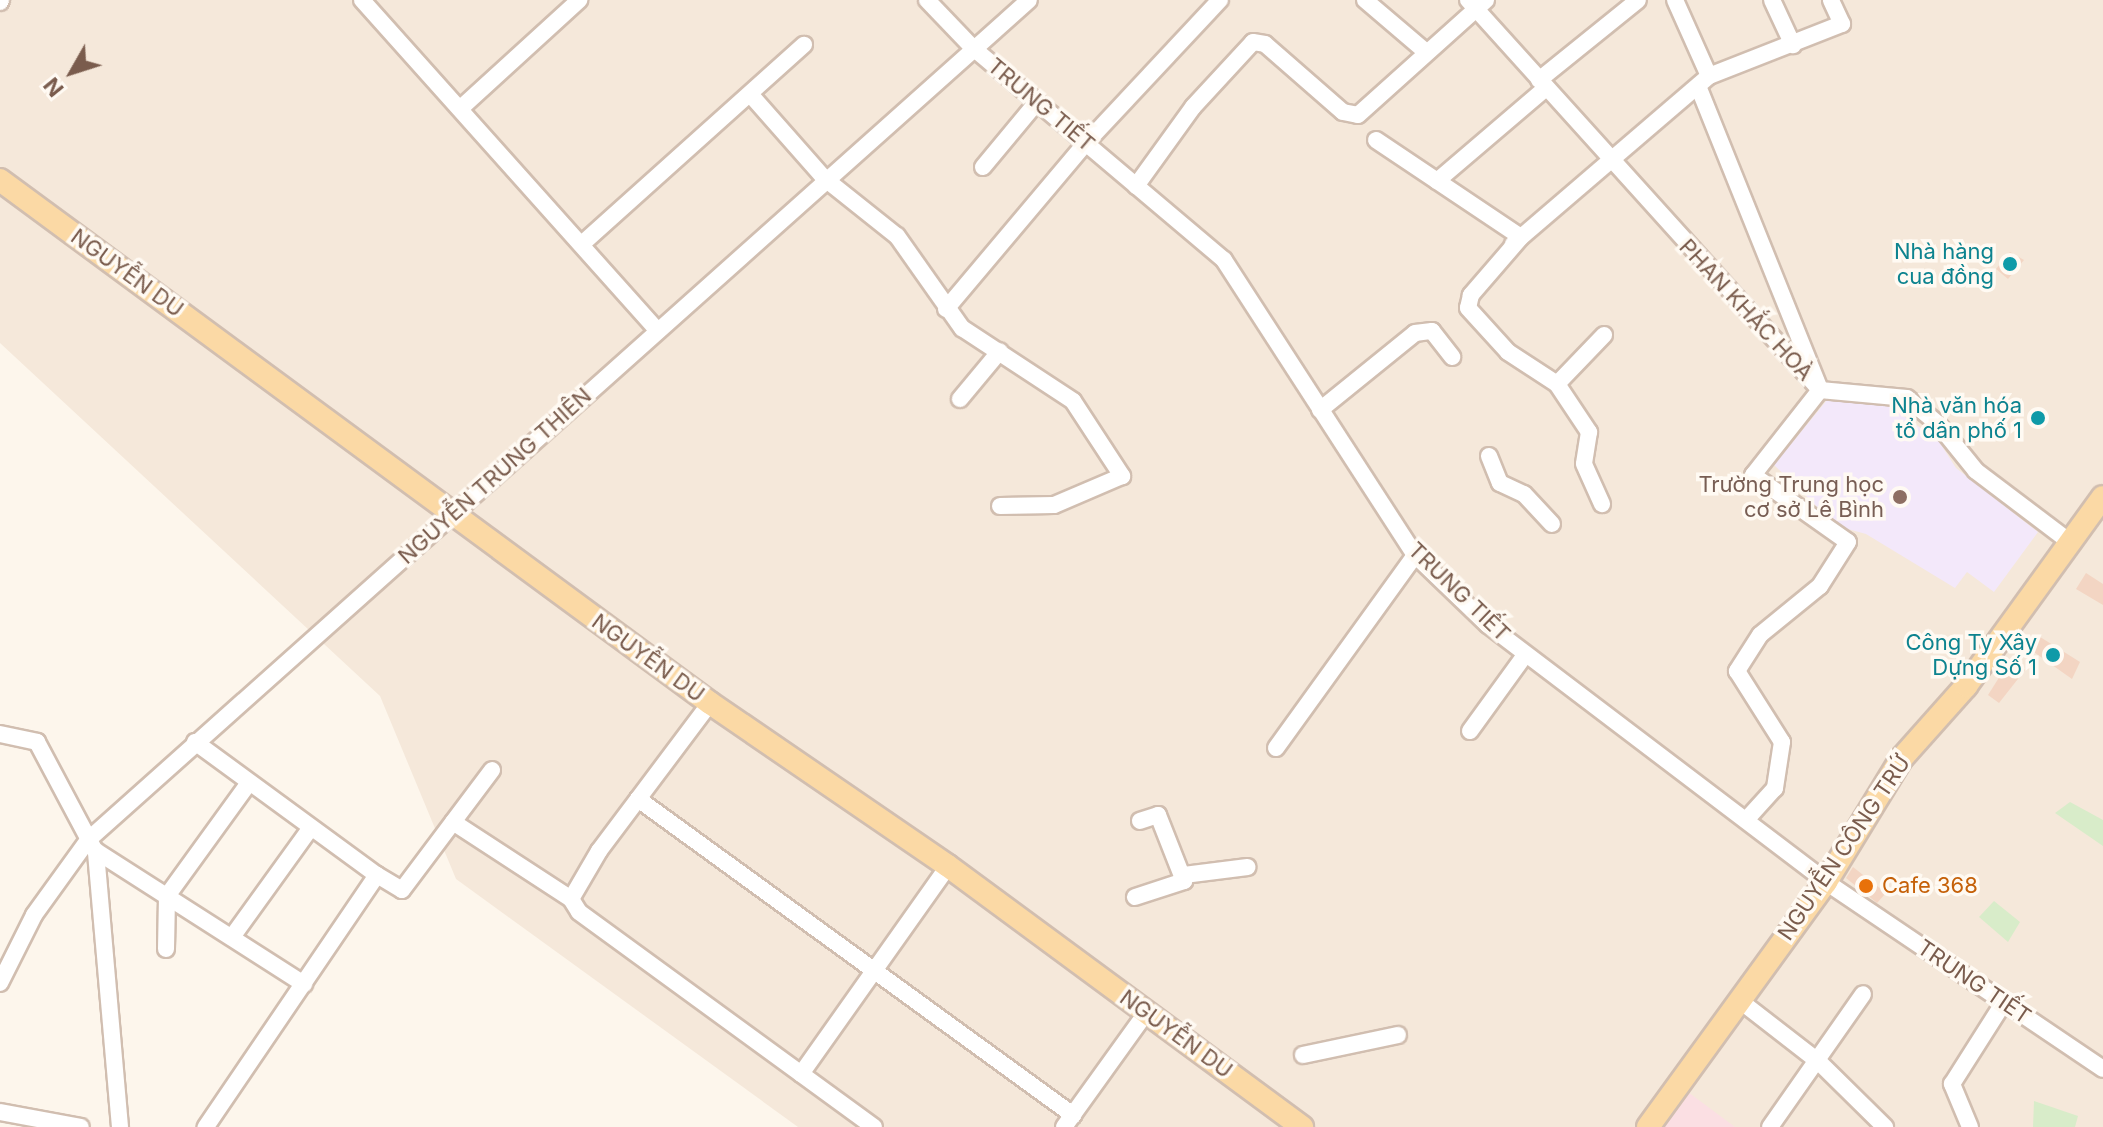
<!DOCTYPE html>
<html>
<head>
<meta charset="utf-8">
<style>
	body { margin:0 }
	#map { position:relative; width:2103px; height:1127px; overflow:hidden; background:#fdf6ec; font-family:Inter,sans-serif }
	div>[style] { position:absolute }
	.residential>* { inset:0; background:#f5e8da }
	.education>* { inset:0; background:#f3e8fa }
	.medical>* { inset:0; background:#fbdfe3 }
	.green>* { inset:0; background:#d8ecc9 }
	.building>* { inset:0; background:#f3d5c3 }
	.roads { filter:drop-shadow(2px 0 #d1beb0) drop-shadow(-2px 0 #d1beb0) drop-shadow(0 2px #d1beb0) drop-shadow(0 -2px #d1beb0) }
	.minor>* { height:16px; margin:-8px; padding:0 8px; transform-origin:8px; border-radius:8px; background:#fff }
	.major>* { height:22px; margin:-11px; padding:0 11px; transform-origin:11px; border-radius:11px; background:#fbd9a5 }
	.dots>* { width:22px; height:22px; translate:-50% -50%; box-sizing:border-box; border:4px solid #fffaf3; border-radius:50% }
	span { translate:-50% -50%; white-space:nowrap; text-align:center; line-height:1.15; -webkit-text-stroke:7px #fffaf3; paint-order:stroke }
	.street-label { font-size:22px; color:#7a5c4d }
	.culture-label { font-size:22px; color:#0d838f }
	.right { translate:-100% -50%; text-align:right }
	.education-label { font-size:22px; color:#785e54 }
	.food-label { font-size:22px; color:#c56008 }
	.left { translate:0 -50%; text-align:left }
	.north { position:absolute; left:32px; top:32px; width:80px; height:80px; -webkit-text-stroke:6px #fffaf3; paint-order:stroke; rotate:231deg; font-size:22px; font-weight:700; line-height:32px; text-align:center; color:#7a5c4d }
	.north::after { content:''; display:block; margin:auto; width:28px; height:36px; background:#7a5c4d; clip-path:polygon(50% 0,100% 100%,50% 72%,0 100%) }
</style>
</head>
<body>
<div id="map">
	<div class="residential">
		<div style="clip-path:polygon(0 0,2103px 0,2103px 1127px,798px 1127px,456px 879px,380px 696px,0 343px)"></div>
	</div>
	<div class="education">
		<div style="clip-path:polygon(1827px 400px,1886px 404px,1938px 440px,1956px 468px,2038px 532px,1994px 592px,1967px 572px,1955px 588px,1866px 534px,1837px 526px,1774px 465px)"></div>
	</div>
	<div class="medical">
		<div style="clip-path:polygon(1688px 1092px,1735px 1127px,1662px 1127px)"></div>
	</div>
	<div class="green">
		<div style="clip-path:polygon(2070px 802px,2103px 820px,2103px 846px,2055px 813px)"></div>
		<div style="clip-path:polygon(1994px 901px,2020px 922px,2008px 942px,1979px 917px)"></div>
		<div style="clip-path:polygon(2034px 1101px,2078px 1116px,2075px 1127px,2033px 1127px)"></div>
	</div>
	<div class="building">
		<div style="clip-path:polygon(2010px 252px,2024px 260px,2008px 279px,1996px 269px)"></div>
		<div style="clip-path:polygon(2086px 573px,2103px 584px,2103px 605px,2076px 589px)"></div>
		<div style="clip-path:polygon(2037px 635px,2080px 662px,2072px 679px,2028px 648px)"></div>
		<div style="clip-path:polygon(2012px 657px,2025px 670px,1999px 703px,1988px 695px)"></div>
		<div style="clip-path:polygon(1853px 867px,1886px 893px,1877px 903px,1846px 878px)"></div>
	</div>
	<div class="roads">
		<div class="minor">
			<div style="left:362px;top:0;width:441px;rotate:48.2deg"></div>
			<div style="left:927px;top:0;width:65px;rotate:46.2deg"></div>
			<div style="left:972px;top:47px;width:330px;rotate:40.2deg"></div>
			<div style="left:1224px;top:260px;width:351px;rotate:57.1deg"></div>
			<div style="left:1415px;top:555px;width:101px;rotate:43.8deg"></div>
			<div style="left:1488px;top:625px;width:425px;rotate:37.2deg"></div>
			<div style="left:1826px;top:882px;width:334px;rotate:34deg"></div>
			<div style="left:1365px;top:0;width:80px;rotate:40.4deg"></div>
			<div style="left:1468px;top:0;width:525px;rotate:47.93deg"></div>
			<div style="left:1820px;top:390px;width:87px;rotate:5.3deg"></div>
			<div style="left:1907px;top:398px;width:40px;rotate:40deg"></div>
			<div style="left:1938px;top:424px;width:60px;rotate:51deg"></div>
			<div style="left:1976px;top:471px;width:118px;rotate:37.1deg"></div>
			<div style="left:1675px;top:0;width:83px;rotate:65.9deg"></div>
			<div style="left:1772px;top:0;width:50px;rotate:65deg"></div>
			<div style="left:0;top:2px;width:2px;rotate:-63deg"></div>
			<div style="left:1539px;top:80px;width:127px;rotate:-38.9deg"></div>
			<div style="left:1698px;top:86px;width:328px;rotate:68.1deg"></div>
			<div style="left:1820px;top:390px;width:108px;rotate:128.2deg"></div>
			<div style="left:1753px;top:475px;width:116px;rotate:35.2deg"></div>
			<div style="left:1848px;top:542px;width:52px;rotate:122.5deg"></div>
			<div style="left:1820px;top:586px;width:77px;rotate:140.8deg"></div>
			<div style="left:1760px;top:635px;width:43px;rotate:122.6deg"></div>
			<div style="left:1737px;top:671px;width:84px;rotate:57.6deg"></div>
			<div style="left:1782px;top:742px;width:47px;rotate:98.7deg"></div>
			<div style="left:1775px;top:788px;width:43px;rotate:132.2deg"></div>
			<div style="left:750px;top:94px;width:112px;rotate:48.6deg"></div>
			<div style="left:824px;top:178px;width:93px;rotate:38.5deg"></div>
			<div style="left:897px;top:236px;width:113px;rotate:54.8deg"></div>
			<div style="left:962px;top:328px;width:133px;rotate:33.3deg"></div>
			<div style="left:1073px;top:401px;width:90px;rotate:56.8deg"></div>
			<div style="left:1122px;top:476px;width:74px;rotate:156.9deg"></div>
			<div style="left:1054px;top:505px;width:54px;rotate:178.9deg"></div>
			<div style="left:462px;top:107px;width:159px;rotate:-42.4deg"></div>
			<div style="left:1376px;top:140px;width:174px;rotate:33.8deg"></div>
			<div style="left:1521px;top:237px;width:77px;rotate:130.8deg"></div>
			<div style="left:1471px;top:295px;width:13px;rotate:103deg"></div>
			<div style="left:1468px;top:308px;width:59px;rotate:47.7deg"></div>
			<div style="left:1508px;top:352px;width:59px;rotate:33.1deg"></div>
			<div style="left:1557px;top:384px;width:58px;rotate:56.3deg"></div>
			<div style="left:1589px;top:432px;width:32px;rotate:99deg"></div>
			<div style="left:1584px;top:464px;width:44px;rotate:65.8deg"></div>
			<div style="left:983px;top:167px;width:85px;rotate:-50.3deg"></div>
			<div style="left:1437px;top:181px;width:143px;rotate:-40.5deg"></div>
			<div style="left:1136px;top:186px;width:97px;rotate:-54.2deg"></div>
			<div style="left:1193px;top:107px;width:88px;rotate:-47.3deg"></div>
			<div style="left:1253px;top:42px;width:12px;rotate:9deg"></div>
			<div style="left:1265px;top:44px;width:103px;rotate:41.1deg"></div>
			<div style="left:1343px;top:112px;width:15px;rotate:11deg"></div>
			<div style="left:1358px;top:115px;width:172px;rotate:-41.9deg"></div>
			<div style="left:583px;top:243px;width:297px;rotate:-41.9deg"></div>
			<div style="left:1513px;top:244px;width:258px;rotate:-40.6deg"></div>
			<div style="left:1709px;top:76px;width:143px;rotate:-21.4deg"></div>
			<div style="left:1842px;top:24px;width:26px;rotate:-115deg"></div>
			<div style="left:946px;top:309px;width:217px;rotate:-49.9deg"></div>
			<div style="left:1086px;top:143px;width:196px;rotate:-46.9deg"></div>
			<div style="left:1557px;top:384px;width:68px;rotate:-46.2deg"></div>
			<div style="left:960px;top:399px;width:62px;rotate:-50.2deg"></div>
			<div style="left:1320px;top:410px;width:122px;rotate:-39deg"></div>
			<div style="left:1415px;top:333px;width:17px;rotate:-7deg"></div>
			<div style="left:1432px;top:331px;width:33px;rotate:52deg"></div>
			<div style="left:1489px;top:456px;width:29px;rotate:68deg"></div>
			<div style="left:1500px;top:483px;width:26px;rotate:25deg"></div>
			<div style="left:1524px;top:494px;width:41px;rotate:47deg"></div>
			<div style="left:1470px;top:731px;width:94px;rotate:-54.1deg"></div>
			<div style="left:0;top:734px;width:38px;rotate:12deg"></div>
			<div style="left:37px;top:742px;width:121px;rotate:62deg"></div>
			<div style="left:195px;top:742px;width:225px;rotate:36.2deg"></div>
			<div style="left:377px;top:875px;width:305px;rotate:124.2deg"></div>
			<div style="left:1276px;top:748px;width:238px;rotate:-54.2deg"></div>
			<div style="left:638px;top:799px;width:538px;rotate:36deg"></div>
			<div style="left:453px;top:822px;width:141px;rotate:33.1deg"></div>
			<div style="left:571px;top:899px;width:15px;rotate:58deg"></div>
			<div style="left:579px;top:912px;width:365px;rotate:36.1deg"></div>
			<div style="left:377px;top:875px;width:29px;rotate:31deg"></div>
			<div style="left:402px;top:890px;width:150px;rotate:-53.1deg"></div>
			<div style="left:1184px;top:875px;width:64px;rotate:-7.2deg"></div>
			<div style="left:1135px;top:897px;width:52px;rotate:-18.1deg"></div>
			<div style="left:1184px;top:881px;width:71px;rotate:-111.5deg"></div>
			<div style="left:1158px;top:815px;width:19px;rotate:162deg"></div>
			<div style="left:571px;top:899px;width:56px;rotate:-59.7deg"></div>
			<div style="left:599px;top:851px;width:185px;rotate:-53.1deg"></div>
			<div style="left:232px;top:937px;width:133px;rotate:-54.2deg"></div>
			<div style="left:166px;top:949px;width:53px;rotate:-88.9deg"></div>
			<div style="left:167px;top:896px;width:138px;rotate:-54.1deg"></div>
			<div style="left:0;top:983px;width:76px;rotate:-63.4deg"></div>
			<div style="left:34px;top:915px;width:92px;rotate:-54.2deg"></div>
			<div style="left:88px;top:840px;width:1261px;rotate:-41.75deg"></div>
			<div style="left:1739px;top:1000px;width:101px;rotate:37.8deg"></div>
			<div style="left:1819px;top:1062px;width:93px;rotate:44.6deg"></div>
			<div style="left:1303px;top:1055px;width:97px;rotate:-11.9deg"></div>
			<div style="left:801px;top:1074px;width:255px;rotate:-54.7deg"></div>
			<div style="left:0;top:1112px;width:82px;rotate:10.5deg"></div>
			<div style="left:120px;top:1127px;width:277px;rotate:-95deg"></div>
			<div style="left:96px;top:851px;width:247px;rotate:32.6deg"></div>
			<div style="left:1064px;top:1127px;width:140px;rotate:-54.3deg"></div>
			<div style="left:1770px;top:1127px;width:162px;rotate:-55deg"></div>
			<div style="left:1970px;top:1127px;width:47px;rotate:-112.7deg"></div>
			<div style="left:1952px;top:1084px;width:97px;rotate:-57.6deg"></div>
		</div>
		<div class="major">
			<div style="left:0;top:180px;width:882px;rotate:36.38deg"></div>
			<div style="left:710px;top:703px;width:288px;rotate:34.4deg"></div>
			<div style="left:948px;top:866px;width:440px;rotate:36.4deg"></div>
			<div style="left:1648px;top:1127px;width:303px;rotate:-54deg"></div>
			<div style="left:1826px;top:882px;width:144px;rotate:-58.6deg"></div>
			<div style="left:1901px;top:759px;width:98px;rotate:-48.3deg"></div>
			<div style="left:1966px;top:686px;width:233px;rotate:-54.1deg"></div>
		</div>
	</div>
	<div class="dots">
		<div style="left:2010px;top:264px;background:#0f9aa8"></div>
		<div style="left:2038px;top:418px;background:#0f9aa8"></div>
		<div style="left:1900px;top:497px;background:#8d6e63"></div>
		<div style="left:2053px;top:655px;background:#0f9aa8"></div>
		<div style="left:1866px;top:886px;background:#e8710a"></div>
	</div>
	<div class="street-label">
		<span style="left:1041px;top:105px;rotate:40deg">TRUNG TIẾT</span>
		<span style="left:127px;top:273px;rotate:36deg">NGUYỄN DU</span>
		<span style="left:1746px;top:310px;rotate:47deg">PHAN KHẮC HOÀ</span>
		<span style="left:495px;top:476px;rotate:-42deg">NGUYỄN TRUNG THIÊN</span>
		<span style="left:1459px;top:592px;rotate:44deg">TRUNG TIẾT</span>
		<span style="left:648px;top:658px;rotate:36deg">NGUYỄN DU</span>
		<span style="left:1844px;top:848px;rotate:-56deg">NGUYỄN CÔNG TRỨ</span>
		<span style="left:1974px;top:982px;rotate:34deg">TRUNG TIẾT</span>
		<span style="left:1176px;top:1034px;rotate:36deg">NGUYỄN DU</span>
	</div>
	<div class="culture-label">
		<span class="right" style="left:1994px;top:264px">Nhà hàng<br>cua đồng</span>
		<span class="right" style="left:2022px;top:418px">Nhà văn hóa<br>tổ dân phố 1</span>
		<span class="right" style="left:2037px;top:655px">Công Ty Xây<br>Dựng Số 1</span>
	</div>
	<div class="education-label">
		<span class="right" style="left:1884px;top:497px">Trường Trung học<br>cơ sở Lê Bình</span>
	</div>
	<div class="food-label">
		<span class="left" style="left:1882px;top:886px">Cafe 368</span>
	</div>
	<div class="north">N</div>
</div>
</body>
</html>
